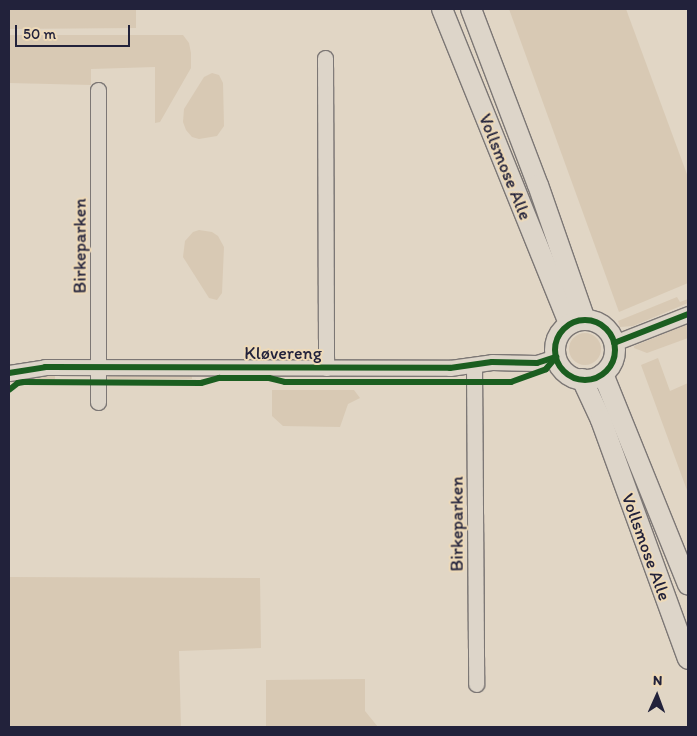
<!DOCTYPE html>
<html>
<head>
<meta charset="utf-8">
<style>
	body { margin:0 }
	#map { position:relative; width:697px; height:736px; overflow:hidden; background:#e1d6c5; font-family:Itim,sans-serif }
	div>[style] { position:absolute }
	.green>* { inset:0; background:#d8c9b4 }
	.round { border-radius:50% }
	.roads { filter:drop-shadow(1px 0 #7c7775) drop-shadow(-1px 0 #7c7775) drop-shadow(0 1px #7c7775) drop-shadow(0 -1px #7c7775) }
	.minor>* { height:15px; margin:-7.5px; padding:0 7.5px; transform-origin:7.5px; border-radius:7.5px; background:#ddd5c9 }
	.tertiary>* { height:20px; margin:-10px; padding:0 10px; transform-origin:10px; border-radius:10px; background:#ddd5c9 }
	.tertiary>.ring { margin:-10px; padding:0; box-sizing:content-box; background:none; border:20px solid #ddd5c9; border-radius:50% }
	.cycleway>* { height:6px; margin:-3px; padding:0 3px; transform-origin:3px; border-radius:3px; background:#1b5e20 }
	.cycleway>.ring { margin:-3px; padding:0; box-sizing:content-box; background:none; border:6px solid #1b5e20; border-radius:50% }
	span { translate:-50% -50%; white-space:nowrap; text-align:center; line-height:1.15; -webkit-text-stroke:4px #eedab8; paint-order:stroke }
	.street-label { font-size:18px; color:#22223b }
	.frame { position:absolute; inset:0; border:10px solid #22223b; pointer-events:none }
	.north { position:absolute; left:632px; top:671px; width:50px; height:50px; -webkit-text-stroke:4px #eedab8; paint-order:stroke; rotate:2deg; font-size:14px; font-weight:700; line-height:20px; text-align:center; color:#22223b }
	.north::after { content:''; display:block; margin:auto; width:18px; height:22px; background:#22223b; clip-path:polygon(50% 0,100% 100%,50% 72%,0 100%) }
	.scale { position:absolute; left:15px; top:25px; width:115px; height:22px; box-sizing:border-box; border:2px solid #22223b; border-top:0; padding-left:6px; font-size:15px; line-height:18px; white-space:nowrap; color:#22223b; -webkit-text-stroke:4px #eedab8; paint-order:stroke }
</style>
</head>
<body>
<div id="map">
	<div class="green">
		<div style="clip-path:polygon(9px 9px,136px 9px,136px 28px,9px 29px)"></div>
		<div style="clip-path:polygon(509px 9px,626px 9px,688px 177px,688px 283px,619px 312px)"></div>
		<div style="clip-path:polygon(9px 35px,183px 35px,189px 43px,191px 53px,191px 68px,160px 122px,155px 123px,155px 67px,91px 69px,91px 85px,9px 83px)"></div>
		<div style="clip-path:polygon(212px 73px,219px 75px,223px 83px,224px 126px,217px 136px,199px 139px,192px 137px,186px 130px,183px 122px,184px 109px,204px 77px)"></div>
		<div style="clip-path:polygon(199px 230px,212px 232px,218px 236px,224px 247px,222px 293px,217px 300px,209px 298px,183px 257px,185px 241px,193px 232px)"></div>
		<div style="clip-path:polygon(677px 297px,680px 302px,688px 299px,688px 303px,633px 326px,620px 327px,618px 321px)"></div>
		<div style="clip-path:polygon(688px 324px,688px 338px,647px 353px,634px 348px,634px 346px)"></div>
		<div class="round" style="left:569px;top:333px;width:32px;height:32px"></div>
		<div style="clip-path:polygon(658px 358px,670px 391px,688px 383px,688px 493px,641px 365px)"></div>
		<div style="clip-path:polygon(29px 375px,55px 375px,55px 379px,18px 380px,9px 384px,9px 380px)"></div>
		<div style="clip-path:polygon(110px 375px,192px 375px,192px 379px,106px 379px)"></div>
		<div style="clip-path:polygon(272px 390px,354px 390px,360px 398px,348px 404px,340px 427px,283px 426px,272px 416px)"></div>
		<div style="clip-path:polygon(9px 577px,260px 578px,261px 648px,179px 651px,181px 727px,9px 727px)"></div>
		<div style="clip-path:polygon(365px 679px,365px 711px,378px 727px,266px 727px,266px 680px)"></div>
	</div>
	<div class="roads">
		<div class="minor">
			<div style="left:325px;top:58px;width:310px;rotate:89.8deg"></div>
			<div style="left:98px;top:90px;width:312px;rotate:90deg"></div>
			<div style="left:614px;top:343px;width:79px;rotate:-21.4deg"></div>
			<div style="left:474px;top:365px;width:319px;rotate:89.6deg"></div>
			<div style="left:9px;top:373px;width:36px;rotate:-9deg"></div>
			<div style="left:45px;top:367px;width:405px;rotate:0.1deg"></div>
			<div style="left:450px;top:368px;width:42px;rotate:-8.1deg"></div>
			<div style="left:492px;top:362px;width:45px;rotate:1.3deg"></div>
			<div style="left:537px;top:363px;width:20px;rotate:-18deg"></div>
		</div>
		<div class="tertiary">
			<div style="left:442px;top:9px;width:340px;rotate:68deg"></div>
			<div style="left:471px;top:9px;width:188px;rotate:69.2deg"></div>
			<div style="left:538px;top:185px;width:143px;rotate:70.8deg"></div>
			<div class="ring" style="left:555px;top:320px;width:40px;height:40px"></div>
			<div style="left:603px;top:374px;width:227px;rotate:68deg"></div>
			<div style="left:582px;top:379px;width:45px;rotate:65.1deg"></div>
			<div style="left:601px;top:420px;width:254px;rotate:70deg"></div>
		</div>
	</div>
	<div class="cycleway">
		<div class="ring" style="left:555px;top:320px;width:54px;height:54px"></div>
		<div style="left:614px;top:343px;width:79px;rotate:-21.4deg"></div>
		<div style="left:9px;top:373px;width:36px;rotate:-9deg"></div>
		<div style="left:45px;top:367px;width:405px;rotate:0.1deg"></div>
		<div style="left:450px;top:368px;width:42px;rotate:-8.1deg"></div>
		<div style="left:492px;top:362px;width:45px;rotate:1.3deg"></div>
		<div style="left:537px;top:363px;width:20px;rotate:-18deg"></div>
		<div style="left:9px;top:390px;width:11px;rotate:-38deg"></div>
		<div style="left:18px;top:383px;width:6px;rotate:-9deg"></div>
		<div style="left:24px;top:382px;width:177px;rotate:0.3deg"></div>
		<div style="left:201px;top:383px;width:19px;rotate:-16deg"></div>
		<div style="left:219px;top:378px;width:50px"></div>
		<div style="left:269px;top:378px;width:16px;rotate:14deg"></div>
		<div style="left:285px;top:382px;width:226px"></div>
		<div style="left:511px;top:382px;width:37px;rotate:-20deg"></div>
		<div style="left:546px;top:369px;width:16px;rotate:-50deg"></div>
	</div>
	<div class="street-label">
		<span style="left:505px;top:167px;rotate:68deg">Vollsmose Alle</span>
		<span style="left:80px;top:246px;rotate:-90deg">Birkeparken</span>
		<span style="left:283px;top:353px">Kløvereng</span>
		<span style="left:457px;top:524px;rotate:-90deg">Birkeparken</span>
		<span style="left:646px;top:547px;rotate:70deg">Vollsmose Alle</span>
	</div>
	<div class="frame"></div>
	<div class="north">N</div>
	<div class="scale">50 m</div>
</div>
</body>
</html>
